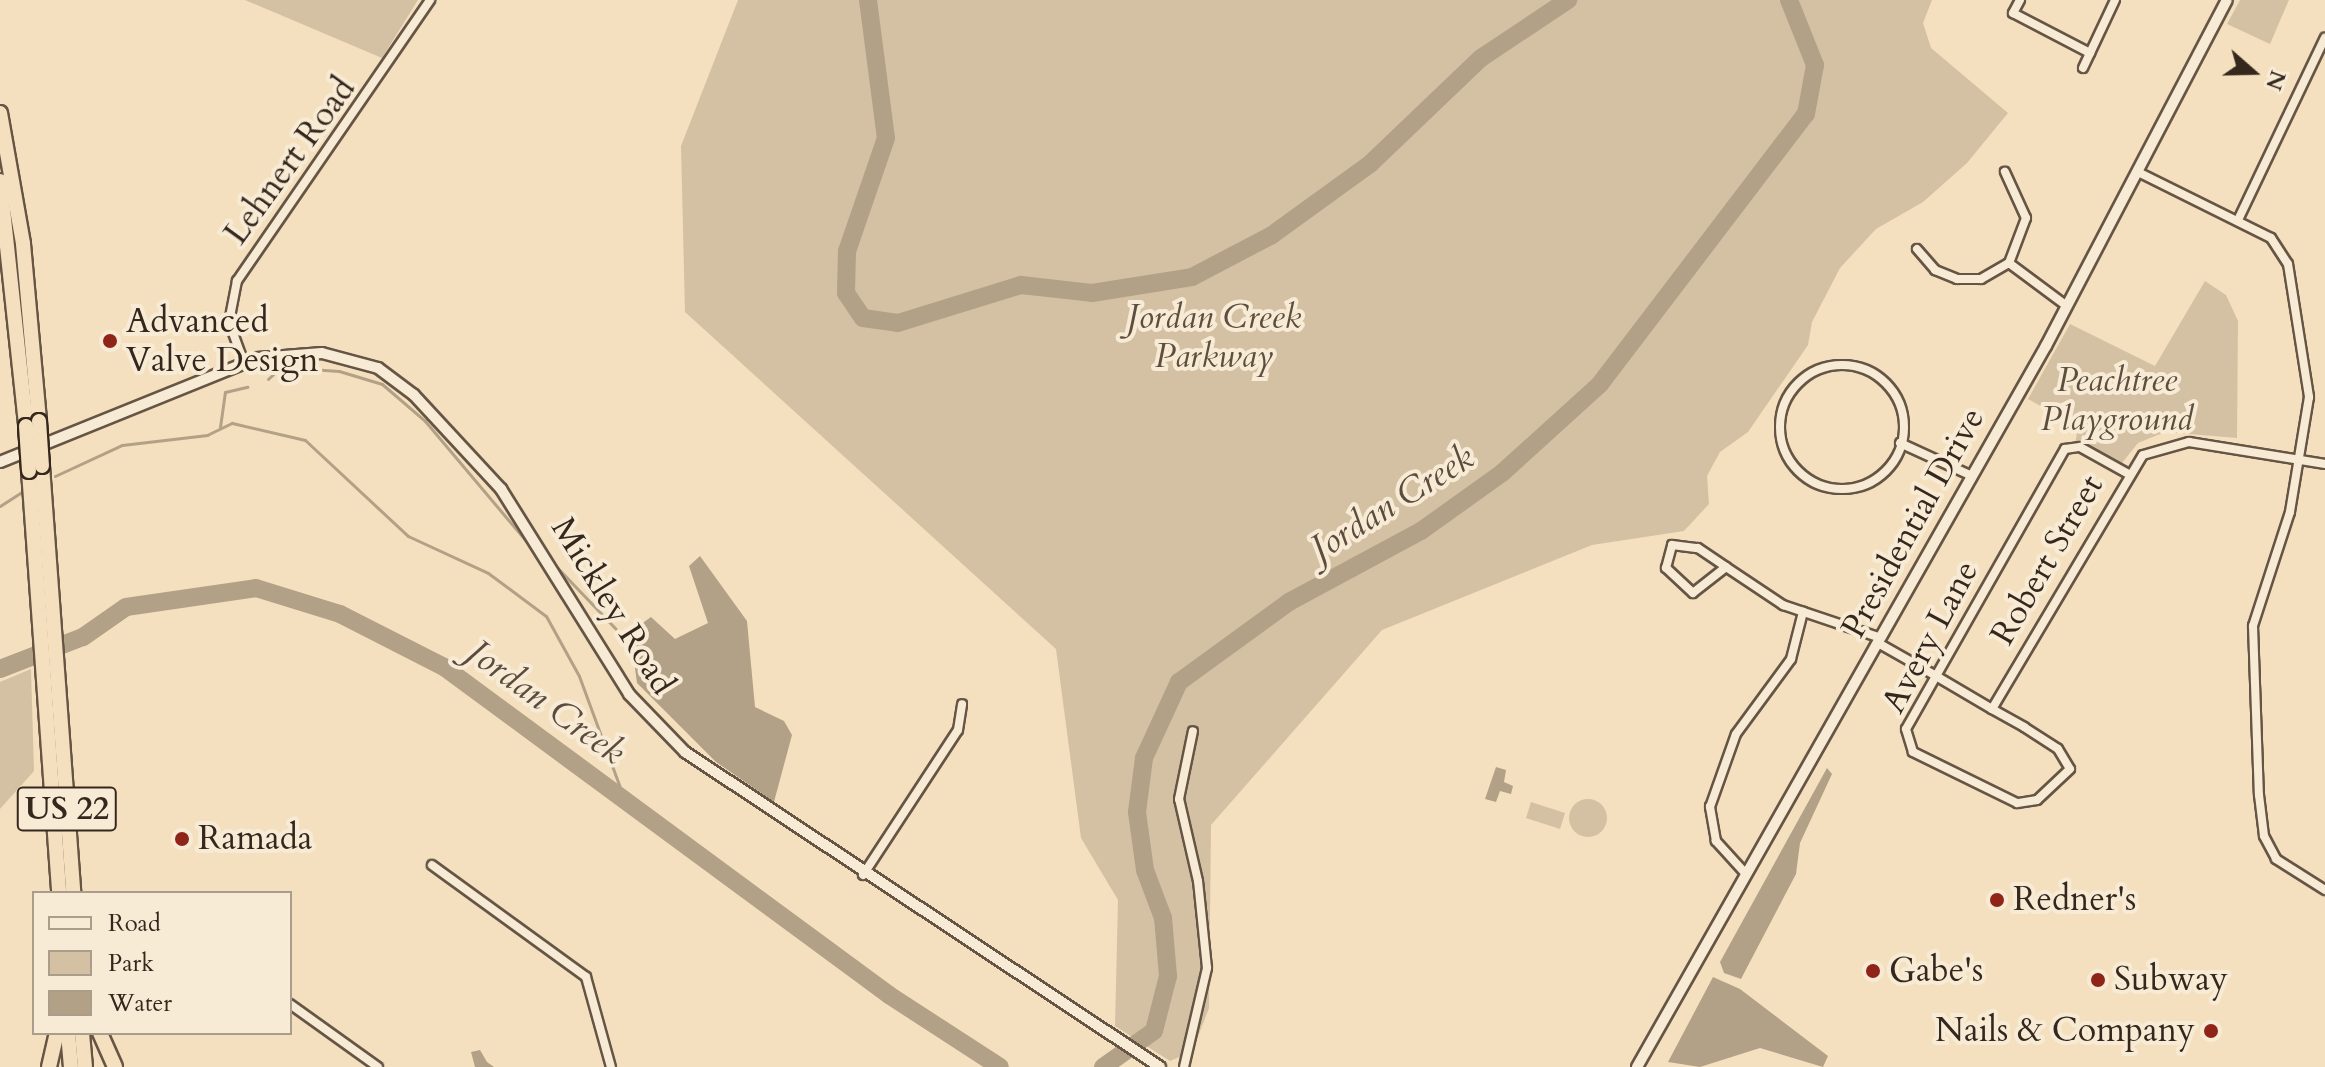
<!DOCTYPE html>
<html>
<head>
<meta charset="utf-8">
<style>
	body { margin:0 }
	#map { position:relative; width:2325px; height:1067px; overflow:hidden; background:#f4e0be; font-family:Cardo,serif }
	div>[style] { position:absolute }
	.green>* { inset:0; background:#d4c1a3 }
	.round { border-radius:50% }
	.water>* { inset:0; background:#b3a187 }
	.stream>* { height:3px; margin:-1.5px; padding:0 1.5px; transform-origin:1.5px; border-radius:1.5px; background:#b3a187 }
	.river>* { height:18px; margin:-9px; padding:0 9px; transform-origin:9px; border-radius:9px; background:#b3a187 }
	.roads { filter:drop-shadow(2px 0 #665545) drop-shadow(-2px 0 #665545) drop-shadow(0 2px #665545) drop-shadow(0 -2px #665545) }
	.minor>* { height:8px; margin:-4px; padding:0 4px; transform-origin:4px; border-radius:4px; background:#f8ebd5 }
	.minor>.ring { margin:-4px; padding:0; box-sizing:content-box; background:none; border:8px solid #f8ebd5; border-radius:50% }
	.tertiary>* { height:10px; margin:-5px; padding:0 5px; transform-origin:5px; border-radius:5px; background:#f8ebd5 }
	.motorway>* { height:14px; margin:-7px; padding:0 7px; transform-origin:7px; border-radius:7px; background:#f4e0be }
	.bridges { filter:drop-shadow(2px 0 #36271d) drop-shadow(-2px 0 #36271d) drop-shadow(0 2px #36271d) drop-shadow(0 -2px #36271d) }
	.motorway-bridge>* { height:14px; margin:-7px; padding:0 7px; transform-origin:7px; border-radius:7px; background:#f4e0be }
	.dots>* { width:22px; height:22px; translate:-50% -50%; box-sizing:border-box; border:4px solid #f8ebd5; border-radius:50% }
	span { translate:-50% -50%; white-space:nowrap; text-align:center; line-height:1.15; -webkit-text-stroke:8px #f8ebd5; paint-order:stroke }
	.shield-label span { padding:2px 6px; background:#f8ebd5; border:2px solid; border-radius:6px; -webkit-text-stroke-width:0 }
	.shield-label { font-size:32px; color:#36271d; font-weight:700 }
	.street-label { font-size:34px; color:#36271d }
	.park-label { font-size:34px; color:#5e4e3e; font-style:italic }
	.poi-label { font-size:34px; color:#36271d }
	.left { translate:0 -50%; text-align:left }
	.right { translate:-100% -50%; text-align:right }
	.water-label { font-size:36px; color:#5c4c3d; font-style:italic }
	.legend { position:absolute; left:32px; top:891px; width:260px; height:144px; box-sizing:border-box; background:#f8ebd5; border:2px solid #aa9d8b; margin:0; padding:10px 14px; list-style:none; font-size:24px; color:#36271d }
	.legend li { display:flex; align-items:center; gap:16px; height:40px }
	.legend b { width:40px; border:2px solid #aa9d8b }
	.north { position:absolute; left:2213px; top:32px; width:80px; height:80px; -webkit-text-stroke:6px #f8ebd5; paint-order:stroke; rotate:110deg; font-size:22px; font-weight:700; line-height:32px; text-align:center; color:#36271d }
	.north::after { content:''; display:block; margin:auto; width:28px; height:36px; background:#36271d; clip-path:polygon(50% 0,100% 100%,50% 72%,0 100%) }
</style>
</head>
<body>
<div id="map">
	<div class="green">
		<div style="clip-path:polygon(245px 0,418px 0,382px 58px)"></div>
		<div style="clip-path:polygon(738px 0,1932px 0,1923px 23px,1931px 48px,2008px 113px,1967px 163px,1923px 202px,1876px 229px,1840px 268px,1812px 322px,1808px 345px,1748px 432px,1720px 452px,1707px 476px,1709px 504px,1684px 531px,1592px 545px,1382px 630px,1211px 825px,1209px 1008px,1192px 1052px,1170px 1061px,1115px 1026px,1118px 900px,1081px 838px,1056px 649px,685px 312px,681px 146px)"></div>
		<div style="clip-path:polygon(2240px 0,2289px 0,2270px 44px,2227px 24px)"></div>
		<div style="clip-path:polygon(2205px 281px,2226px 295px,2238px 321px,2237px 438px,2165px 432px,2138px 443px,2118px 468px,2075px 445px,2078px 427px,2028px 399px,2070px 324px,2155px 366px)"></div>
		<div style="clip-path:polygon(31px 669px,34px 771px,0 809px,0 682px)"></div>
		<div class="round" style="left:1569px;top:799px;width:38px;height:38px"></div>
		<div style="clip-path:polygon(1531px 802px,1565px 813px,1560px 829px,1526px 818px)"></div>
	</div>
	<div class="water">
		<div style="clip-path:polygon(700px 556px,747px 621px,755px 707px,784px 721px,792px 735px,774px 802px,716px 762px,637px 683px,630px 632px,651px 617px,675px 639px,708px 623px,689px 566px)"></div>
		<div style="clip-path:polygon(1496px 767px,1506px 770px,1504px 782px,1513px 786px,1511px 794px,1500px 791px,1496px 802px,1485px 799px)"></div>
		<div style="clip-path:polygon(1827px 768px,1832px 774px,1800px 843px,1796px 874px,1741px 979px,1724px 973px,1720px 962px)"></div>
		<div style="clip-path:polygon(1713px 977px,1740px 989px,1828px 1056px,1823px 1067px,1760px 1048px,1700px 1067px,1668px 1062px)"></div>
		<div style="clip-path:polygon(480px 1050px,487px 1062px,494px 1067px,475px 1067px,471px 1052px)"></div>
	</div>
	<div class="stream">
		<div style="left:268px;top:379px;width:18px;rotate:-43deg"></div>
		<div style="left:281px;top:367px;width:58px;rotate:3.9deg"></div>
		<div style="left:339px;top:371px;width:45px;rotate:16.8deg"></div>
		<div style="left:382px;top:384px;width:57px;rotate:40.7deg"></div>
		<div style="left:425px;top:421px;width:172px;rotate:49.9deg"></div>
		<div style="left:220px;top:427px;width:35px;rotate:-82deg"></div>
		<div style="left:225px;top:392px;width:23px;rotate:-13deg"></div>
		<div style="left:55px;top:476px;width:74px;rotate:-24.8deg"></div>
		<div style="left:122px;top:445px;width:86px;rotate:-6.7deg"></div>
		<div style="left:207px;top:435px;width:28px;rotate:-26deg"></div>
		<div style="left:232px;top:423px;width:75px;rotate:13.1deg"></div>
		<div style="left:305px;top:440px;width:141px;rotate:43deg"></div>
		<div style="left:408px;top:536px;width:88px;rotate:24.8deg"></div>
		<div style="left:488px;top:573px;width:72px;rotate:36.6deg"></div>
		<div style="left:546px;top:616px;width:68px;rotate:61.2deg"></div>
		<div style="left:579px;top:676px;width:130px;rotate:69.8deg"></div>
		<div style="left:0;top:506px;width:24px;rotate:-33deg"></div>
		<div style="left:550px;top:560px;width:95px;rotate:46.3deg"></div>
	</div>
	<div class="river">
		<div style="left:868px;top:0;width:139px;rotate:82.6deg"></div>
		<div style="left:886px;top:138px;width:120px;rotate:109deg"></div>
		<div style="left:847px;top:251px;width:42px;rotate:91.4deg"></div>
		<div style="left:846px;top:293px;width:30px;rotate:56deg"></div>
		<div style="left:863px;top:318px;width:35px;rotate:8deg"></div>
		<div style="left:898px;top:323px;width:129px;rotate:-17.2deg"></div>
		<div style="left:1021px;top:285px;width:71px;rotate:6.4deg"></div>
		<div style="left:1092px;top:293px;width:101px;rotate:-9.1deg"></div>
		<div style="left:1192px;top:277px;width:90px;rotate:-27.7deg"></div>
		<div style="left:1272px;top:235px;width:121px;rotate:-35.9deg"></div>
		<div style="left:1370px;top:164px;width:153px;rotate:-43.7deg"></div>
		<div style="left:1481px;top:58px;width:105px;rotate:-33.7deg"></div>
		<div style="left:0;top:669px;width:89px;rotate:-21.1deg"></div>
		<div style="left:83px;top:637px;width:52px;rotate:-34.9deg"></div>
		<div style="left:126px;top:607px;width:131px;rotate:-8.3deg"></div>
		<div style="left:256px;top:588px;width:88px;rotate:17.2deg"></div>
		<div style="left:340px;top:614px;width:117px;rotate:27deg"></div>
		<div style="left:444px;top:667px;width:553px;rotate:36.39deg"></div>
		<div style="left:889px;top:995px;width:132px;rotate:33deg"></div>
		<div style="left:1103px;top:1067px;width:62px;rotate:-35.2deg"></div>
		<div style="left:1154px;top:1031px;width:57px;rotate:-75.7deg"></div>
		<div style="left:1168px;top:976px;width:58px;rotate:-94.9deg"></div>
		<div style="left:1163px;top:918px;width:51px;rotate:-110.6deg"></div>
		<div style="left:1145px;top:870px;width:59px;rotate:-97.9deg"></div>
		<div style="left:1137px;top:812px;width:54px;rotate:-82.6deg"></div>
		<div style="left:1144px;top:758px;width:84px;rotate:-65.3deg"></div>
		<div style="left:1179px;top:682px;width:136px;rotate:-36deg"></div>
		<div style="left:1289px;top:602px;width:150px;rotate:-28.3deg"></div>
		<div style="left:1421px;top:531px;width:100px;rotate:-35.6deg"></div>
		<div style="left:1502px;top:473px;width:132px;rotate:-42.2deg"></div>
		<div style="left:1600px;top:384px;width:340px;rotate:-52.7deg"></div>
		<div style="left:1806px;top:114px;width:50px;rotate:-79.6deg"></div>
		<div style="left:1815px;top:65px;width:70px;rotate:-111.8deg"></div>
	</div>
	<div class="roads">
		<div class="minor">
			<div style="left:2020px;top:0;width:15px;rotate:118deg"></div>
			<div style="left:2013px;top:13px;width:87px;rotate:27.5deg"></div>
			<div style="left:2083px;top:68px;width:75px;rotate:-64.8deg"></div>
			<div style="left:2140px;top:173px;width:146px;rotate:26.4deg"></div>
			<div style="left:2271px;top:238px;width:31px;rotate:57deg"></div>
			<div style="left:2288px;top:264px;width:135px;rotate:81deg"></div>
			<div style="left:2309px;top:397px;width:117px;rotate:99.4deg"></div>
			<div style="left:2290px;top:512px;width:120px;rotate:108deg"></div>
			<div style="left:2253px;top:626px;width:169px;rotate:88deg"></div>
			<div style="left:2259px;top:795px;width:41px;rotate:83deg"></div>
			<div style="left:2264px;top:836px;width:26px;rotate:62deg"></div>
			<div style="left:2276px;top:859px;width:58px;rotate:32.3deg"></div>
			<div style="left:2238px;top:220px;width:202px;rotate:-64.5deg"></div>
			<div style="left:1917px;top:249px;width:28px;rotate:49deg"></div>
			<div style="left:1935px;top:270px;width:24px;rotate:22deg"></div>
			<div style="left:1957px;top:279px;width:24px"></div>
			<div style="left:1981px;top:279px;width:32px;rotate:-30deg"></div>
			<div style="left:2009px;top:263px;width:48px;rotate:-69.3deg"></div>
			<div style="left:2026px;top:218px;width:51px;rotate:-114.5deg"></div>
			<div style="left:2009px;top:263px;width:72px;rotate:36.6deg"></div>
			<div style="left:244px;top:363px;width:44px;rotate:-110.1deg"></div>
			<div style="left:229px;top:322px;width:42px;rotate:-79deg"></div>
			<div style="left:237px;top:281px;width:341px;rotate:-55.5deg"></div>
			<div class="ring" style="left:1780px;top:365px;width:116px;height:116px"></div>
			<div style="left:1900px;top:443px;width:79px;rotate:24.6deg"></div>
			<div style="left:1672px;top:545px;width:26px;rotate:7deg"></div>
			<div style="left:1698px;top:548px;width:34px;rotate:34deg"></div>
			<div style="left:1726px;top:567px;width:42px;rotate:141.8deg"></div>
			<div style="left:1693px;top:593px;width:37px;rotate:-137deg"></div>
			<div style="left:1666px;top:568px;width:24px;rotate:-75deg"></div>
			<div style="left:1726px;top:567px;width:69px;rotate:33.7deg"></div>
			<div style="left:1783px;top:605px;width:103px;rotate:18.6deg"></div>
			<div style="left:1878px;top:643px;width:67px;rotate:29.6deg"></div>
			<div style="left:1936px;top:676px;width:65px;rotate:30.5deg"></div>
			<div style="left:1992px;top:709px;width:37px;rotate:29deg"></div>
			<div style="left:2024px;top:727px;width:40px;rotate:32.9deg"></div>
			<div style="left:2058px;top:749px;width:23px;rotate:59deg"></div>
			<div style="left:2070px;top:769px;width:45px;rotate:136.8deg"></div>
			<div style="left:2037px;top:800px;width:20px;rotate:171deg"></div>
			<div style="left:2017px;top:803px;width:116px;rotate:-153.9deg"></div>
			<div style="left:1913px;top:752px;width:24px;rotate:-107deg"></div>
			<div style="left:1906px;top:729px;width:61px;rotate:-60.5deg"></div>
			<div style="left:1936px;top:676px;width:261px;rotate:-60.4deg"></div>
			<div style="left:2065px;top:449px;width:15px;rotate:-8deg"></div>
			<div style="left:2080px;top:447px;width:54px;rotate:29deg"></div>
			<div style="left:1992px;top:709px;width:295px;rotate:-59.3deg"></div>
			<div style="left:2143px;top:455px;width:48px;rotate:-15.8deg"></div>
			<div style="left:2189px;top:442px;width:138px;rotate:9.2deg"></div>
			<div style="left:432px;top:865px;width:190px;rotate:36deg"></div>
			<div style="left:586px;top:977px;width:93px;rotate:74.5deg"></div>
			<div style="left:1746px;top:874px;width:45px;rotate:-132.3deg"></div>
			<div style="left:1716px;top:841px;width:35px;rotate:-100deg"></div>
			<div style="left:1710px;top:807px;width:77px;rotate:-70.4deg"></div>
			<div style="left:1736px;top:734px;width:93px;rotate:-53.7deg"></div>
			<div style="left:1791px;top:659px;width:49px;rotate:-75.7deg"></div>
			<div style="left:863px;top:875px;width:173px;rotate:-56.8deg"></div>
			<div style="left:958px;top:730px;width:26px;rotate:-81deg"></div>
			<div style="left:290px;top:1004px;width:108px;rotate:35.6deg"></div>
			<div style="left:1184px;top:1067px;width:102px;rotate:-76.9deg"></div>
			<div style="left:1207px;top:968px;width:87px;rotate:-95.9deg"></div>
			<div style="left:1198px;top:881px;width:84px;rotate:-103deg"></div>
			<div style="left:1179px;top:799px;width:69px;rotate:-78.4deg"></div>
		</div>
		<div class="tertiary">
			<div style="left:0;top:462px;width:278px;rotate:-22deg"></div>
			<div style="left:258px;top:358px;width:64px;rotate:-4.5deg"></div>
			<div style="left:322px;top:353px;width:58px;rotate:15deg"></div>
			<div style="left:378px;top:368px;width:45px;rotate:36.9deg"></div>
			<div style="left:414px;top:395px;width:128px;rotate:47.2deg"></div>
			<div style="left:501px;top:489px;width:242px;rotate:58deg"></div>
			<div style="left:629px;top:694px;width:81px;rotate:46deg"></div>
			<div style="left:685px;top:752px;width:570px;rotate:33.55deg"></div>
			<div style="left:1637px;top:1067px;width:829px;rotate:-60.44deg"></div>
			<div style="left:2046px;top:346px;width:390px;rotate:-62.4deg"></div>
		</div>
		<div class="motorway">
			<div style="left:0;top:113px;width:133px;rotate:80deg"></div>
			<div style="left:23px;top:244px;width:178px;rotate:84.8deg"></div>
			<div style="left:0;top:181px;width:246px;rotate:83.9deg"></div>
			<div style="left:42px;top:466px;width:428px;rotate:85.8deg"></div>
			<div style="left:29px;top:471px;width:423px;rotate:85.9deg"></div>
			<div style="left:68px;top:1033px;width:34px;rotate:85deg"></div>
			<div style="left:82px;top:1033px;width:34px;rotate:85deg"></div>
			<div style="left:100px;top:1033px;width:37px;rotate:66deg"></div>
			<div style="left:49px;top:1067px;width:35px;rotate:-77deg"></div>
		</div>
	</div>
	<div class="bridges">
		<div class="motorway-bridge">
			<div style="left:39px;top:421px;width:45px;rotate:86.2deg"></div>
			<div style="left:26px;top:426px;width:45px;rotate:86.2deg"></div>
		</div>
	</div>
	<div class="dots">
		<div style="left:110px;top:341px;background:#8f2418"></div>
		<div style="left:182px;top:839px;background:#8f2418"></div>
		<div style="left:1997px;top:900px;background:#8f2418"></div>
		<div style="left:1873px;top:971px;background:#8f2418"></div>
		<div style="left:2098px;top:980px;background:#8f2418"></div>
		<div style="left:2211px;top:1031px;background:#8f2418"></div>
	</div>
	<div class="shield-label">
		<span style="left:67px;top:809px">US 22</span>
	</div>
	<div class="street-label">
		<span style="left:290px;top:161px;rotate:-54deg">Lehnert Road</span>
		<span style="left:1913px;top:523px;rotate:-61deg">Presidential Drive</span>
		<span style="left:2047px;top:560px;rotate:-60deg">Robert Street</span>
		<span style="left:613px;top:606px;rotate:58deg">Mickley Road</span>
		<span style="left:1930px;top:637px;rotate:-62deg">Avery Lane</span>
	</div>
	<div class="park-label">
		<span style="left:1214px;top:337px">Jordan Creek<br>Parkway</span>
		<span style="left:2117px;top:400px">Peachtree<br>Playground</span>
	</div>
	<div class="poi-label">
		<span class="left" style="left:126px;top:341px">Advanced<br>Valve Design</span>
		<span class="left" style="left:198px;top:839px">Ramada</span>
		<span class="left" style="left:2013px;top:900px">Redner's</span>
		<span class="left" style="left:1889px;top:971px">Gabe's</span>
		<span class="left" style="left:2114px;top:980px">Subway</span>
		<span class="right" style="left:2195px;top:1031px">Nails &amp; Company</span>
	</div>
	<div class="water-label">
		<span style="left:1392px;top:503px;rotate:-32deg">Jordan Creek</span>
		<span style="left:546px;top:702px;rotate:36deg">Jordan Creek</span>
	</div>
	<ul class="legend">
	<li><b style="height:10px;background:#f8ebd5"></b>Road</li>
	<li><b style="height:22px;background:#d4c1a3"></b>Park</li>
	<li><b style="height:22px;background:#b3a187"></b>Water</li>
	</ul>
	<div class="north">N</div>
</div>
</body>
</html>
